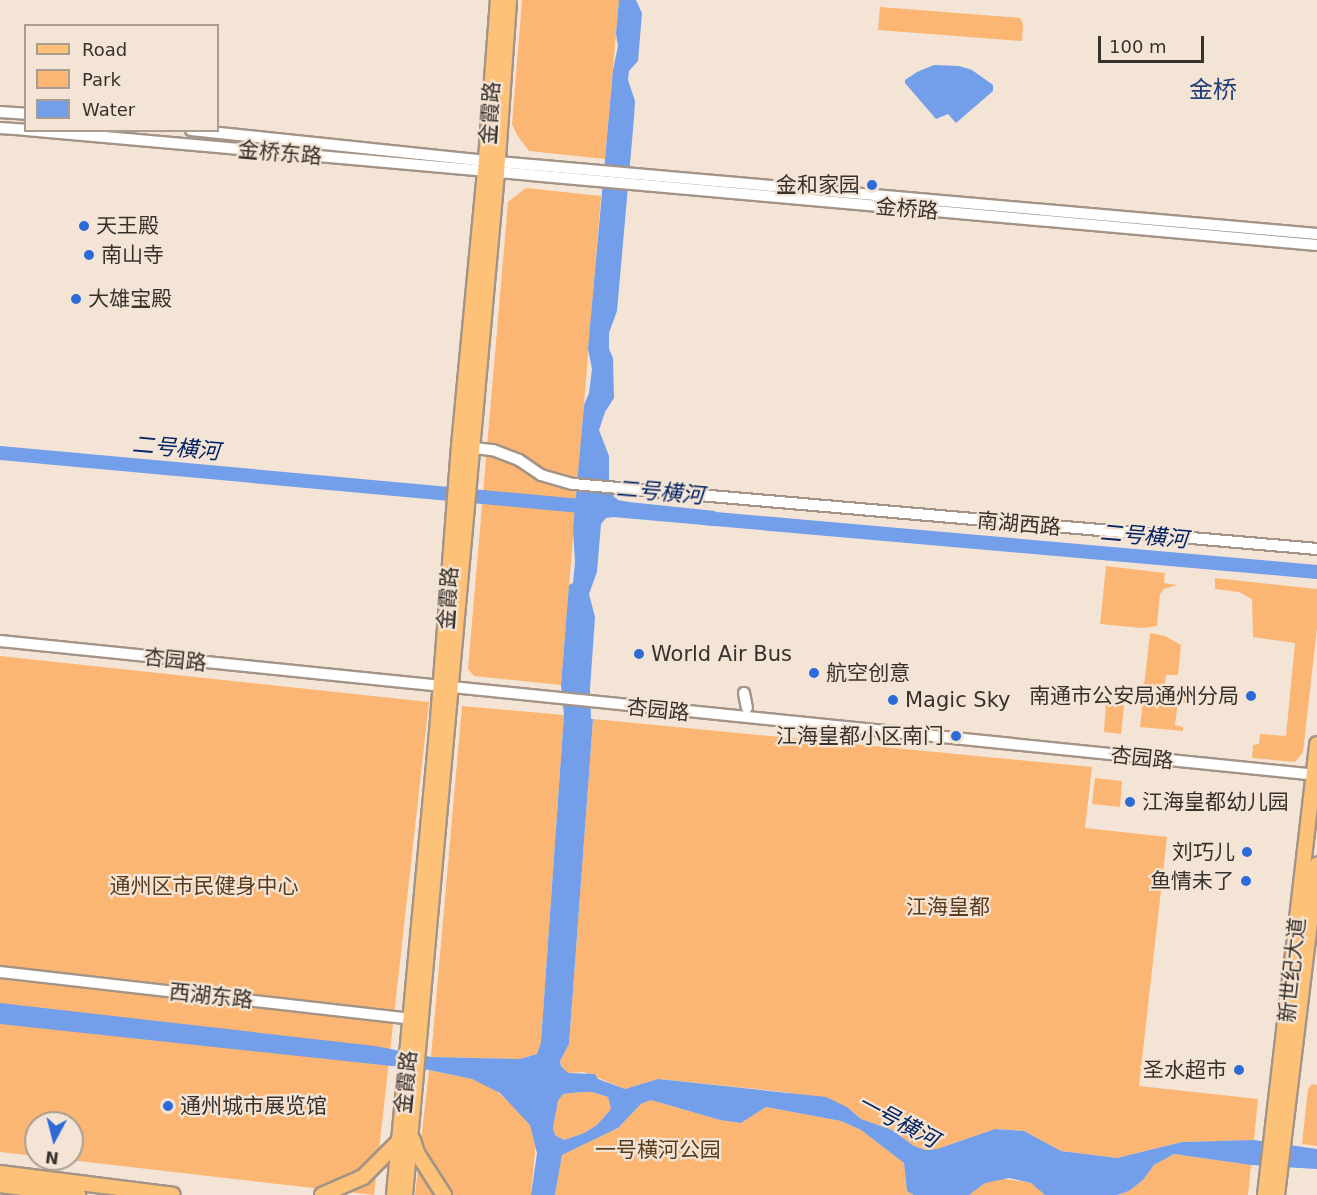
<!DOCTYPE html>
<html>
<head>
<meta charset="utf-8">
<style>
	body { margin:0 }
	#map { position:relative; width:1317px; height:1195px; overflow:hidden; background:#f4e4d5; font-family:"DejaVu Sans","Noto Sans SC",sans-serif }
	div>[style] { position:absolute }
	.green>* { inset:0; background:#fcb673 }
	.water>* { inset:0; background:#729eea }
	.river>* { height:14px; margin:-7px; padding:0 7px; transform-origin:7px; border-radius:7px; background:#729eea }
	.roads { filter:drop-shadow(2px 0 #a39487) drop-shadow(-2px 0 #a39487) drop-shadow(0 2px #a39487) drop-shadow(0 -2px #a39487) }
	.minor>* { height:10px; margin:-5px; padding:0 5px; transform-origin:5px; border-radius:5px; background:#fff }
	.major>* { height:14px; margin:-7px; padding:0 7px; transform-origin:7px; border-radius:7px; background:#fdc278 }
	.dots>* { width:16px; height:16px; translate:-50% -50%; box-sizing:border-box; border:3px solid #f4e4d5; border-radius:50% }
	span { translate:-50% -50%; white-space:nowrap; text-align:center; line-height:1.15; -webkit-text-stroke:4.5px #f4e4d5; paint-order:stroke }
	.street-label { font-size:21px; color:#38322c }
	.poi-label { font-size:21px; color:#38322c }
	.right { translate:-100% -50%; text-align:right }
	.left { translate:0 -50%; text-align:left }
	.park-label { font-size:21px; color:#593b1d }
	.water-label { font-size:22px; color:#002263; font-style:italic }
	.quarter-label { font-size:24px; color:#214076 }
	.legend { position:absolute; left:24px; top:24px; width:195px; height:108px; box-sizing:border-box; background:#f4e4d5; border:2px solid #a99d91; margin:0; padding:8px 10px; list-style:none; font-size:18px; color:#38322c }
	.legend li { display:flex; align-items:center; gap:12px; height:30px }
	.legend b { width:30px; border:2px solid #a99d91 }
	.north { position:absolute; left:24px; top:1111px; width:60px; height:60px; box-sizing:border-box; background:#f4e4d5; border:2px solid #a99d91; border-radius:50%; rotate:187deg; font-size:16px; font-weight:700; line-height:24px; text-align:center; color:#38322c }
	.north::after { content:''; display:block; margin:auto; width:21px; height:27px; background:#2b6ad7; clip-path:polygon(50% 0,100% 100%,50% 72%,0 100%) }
	.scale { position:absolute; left:1098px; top:36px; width:106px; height:27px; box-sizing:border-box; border:3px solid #38322c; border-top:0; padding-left:8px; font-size:18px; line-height:21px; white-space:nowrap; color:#38322c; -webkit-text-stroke:4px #f4e4d5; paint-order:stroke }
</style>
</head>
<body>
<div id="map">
	<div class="green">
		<div style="clip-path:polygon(522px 0,619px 0,605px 159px,529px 151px,517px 135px,512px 124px)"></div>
		<div style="clip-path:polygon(880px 7px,1020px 18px,1023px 24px,1022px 41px,878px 30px)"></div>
		<div style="clip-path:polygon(526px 188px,601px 196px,561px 685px,474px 676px,468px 669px,508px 202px)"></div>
		<div style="clip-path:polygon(1106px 566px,1165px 573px,1164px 583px,1177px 585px,1164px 589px,1160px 594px,1157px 626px,1142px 628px,1100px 624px)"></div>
		<div style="clip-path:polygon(1215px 578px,1317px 589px,1317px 628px,1303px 752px,1295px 762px,1252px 758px,1253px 745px,1259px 744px,1260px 734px,1286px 736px,1295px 643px,1253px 637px,1252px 599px,1239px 592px,1215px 589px)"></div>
		<div style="clip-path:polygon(1150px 633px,1165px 636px,1181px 645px,1178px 675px,1166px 675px,1164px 690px,1144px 686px)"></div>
		<div style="clip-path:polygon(0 656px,429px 702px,374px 1195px,61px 1159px,72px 1159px,72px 1123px,36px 1123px,36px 1156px,0 1152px)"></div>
		<div style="clip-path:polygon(1144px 693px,1186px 698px,1185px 703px,1178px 702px,1175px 725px,1183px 727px,1183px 731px,1140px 727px)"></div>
		<div style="clip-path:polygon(1106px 704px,1124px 705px,1121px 734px,1104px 732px)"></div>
		<div style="clip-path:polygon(462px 706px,564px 715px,541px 1042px,537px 1054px,520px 1059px,431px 1057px)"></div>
		<div style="clip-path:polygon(593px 719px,1092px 767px,1085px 828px,1167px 837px,1139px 1086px,1258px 1099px,1254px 1140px,1182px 1142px,1117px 1158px,1061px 1151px,1024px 1131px,995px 1129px,937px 1149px,925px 1150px,914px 1146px,892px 1130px,861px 1119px,847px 1107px,785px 1092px,658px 1079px,625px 1089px,584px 1072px,568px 1073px,563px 1070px,560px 1061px,569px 1044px)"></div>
		<div style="clip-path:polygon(1095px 778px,1122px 781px,1120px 807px,1092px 804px)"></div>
		<div style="clip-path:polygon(429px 1070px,472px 1079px,491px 1086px,519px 1111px,530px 1125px,536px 1142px,531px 1195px,415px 1195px)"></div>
		<div style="clip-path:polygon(1312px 1084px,1317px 1085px,1317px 1146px,1302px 1144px,1308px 1089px)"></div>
		<div style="clip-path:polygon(582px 1092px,592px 1092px,608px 1097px,611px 1109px,597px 1125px,584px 1133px,564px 1140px,555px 1135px,553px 1128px,558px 1101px,563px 1094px)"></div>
		<div style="clip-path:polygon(651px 1100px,720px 1120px,741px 1123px,766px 1107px,841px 1121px,861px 1130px,904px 1163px,907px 1191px,914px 1195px,555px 1195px,562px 1155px,618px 1128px,641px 1104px)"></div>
		<div style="clip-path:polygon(1174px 1154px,1251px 1165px,1248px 1195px,1117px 1195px,1129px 1191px,1143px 1180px,1154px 1165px)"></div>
		<div style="clip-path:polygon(999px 1178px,1032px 1183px,1045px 1195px,969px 1195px,985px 1183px)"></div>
	</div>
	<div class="water">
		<div style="clip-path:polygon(evenodd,619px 0,636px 0,642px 13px,638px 61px,629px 71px,628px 80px,635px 101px,634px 118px,617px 311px,609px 333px,609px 349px,613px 358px,614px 398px,605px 412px,599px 430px,609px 456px,609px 491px,618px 500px,629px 502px,715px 511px,720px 519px,715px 526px,613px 517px,606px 518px,601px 524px,597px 572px,589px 594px,595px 617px,590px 689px,591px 719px,593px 719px,569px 1044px,560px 1061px,561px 1066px,568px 1073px,595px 1074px,598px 1079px,625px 1089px,658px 1079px,826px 1097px,847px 1107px,861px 1119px,892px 1130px,914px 1146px,925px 1150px,937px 1149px,995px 1129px,1024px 1131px,1061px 1151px,1117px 1158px,1182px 1142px,1254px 1140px,1317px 1149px,1317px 1169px,1251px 1165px,1174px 1154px,1154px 1165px,1143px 1180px,1129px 1191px,1117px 1195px,1045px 1195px,1031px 1183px,1009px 1178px,985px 1183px,969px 1195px,914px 1195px,907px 1191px,904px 1163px,861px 1130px,841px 1121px,766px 1107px,741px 1123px,720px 1120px,651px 1100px,641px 1104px,618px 1128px,562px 1155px,555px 1195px,531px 1195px,537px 1153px,530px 1125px,500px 1093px,472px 1079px,429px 1070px,0 1024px,0 1003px,375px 1046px,431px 1057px,520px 1059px,537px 1054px,541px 1042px,564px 715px,561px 685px,569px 585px,573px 583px,575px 562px,573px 530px,584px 405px,589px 393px,592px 369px,588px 349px,613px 70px,618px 46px,616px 34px,619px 0,582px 1092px,592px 1092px,608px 1097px,611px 1109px,597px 1125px,584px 1133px,564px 1140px,555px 1135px,553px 1128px,558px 1101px,563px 1094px,582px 1092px)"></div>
		<div style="clip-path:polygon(934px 65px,959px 66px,972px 70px,993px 85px,993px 91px,956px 123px,948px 114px,936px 119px,905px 83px,905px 80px,917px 72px)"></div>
	</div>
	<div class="river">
		<div style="left:0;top:453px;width:594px;rotate:5.21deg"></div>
		<div style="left:704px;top:518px;width:615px;rotate:5.03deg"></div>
	</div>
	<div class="roads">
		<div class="minor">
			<div style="left:0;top:112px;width:26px;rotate:4deg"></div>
			<div style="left:0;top:128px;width:26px;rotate:4deg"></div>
			<div style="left:26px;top:130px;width:1296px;rotate:5.09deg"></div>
			<div style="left:191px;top:130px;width:309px;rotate:6deg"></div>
			<div style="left:498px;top:162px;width:822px;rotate:5.02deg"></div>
			<div style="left:467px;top:447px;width:26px;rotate:7deg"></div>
			<div style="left:493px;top:450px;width:28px;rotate:21deg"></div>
			<div style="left:519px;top:460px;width:27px;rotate:34deg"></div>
			<div style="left:541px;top:475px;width:33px;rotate:16deg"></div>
			<div style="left:573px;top:484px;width:747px;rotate:4.99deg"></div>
			<div style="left:0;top:641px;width:1324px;rotate:5.81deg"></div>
			<div style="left:744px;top:693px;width:15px;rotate:79deg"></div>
			<div style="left:0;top:972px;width:418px;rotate:6.5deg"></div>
		</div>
		<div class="major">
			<div style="left:413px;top:1140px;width:14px;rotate:73deg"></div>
			<div style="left:417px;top:1153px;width:50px;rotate:57.3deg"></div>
			<div style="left:0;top:1173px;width:174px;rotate:7.2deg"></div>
			<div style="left:0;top:1185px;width:79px;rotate:7.3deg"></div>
			<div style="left:322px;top:1195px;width:45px;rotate:-23.7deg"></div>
			<div style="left:363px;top:1177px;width:52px;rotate:-45deg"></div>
			<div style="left:394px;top:1195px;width:465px;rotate:-84.7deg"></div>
			<div style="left:437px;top:732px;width:287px;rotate:-85.6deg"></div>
			<div style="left:459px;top:446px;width:275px;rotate:-84.6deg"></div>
			<div style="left:485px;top:172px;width:172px;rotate:-85.7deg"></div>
			<div style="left:405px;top:1195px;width:1026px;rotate:-84.86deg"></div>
			<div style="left:497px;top:173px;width:173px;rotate:-86deg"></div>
			<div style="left:1265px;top:1195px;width:454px;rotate:-83.4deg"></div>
			<div style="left:1277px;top:1195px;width:333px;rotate:-83.1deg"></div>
		</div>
	</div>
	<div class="dots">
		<div style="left:872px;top:185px;background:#2b6ad7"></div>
		<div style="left:84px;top:226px;background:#2b6ad7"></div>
		<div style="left:89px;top:255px;background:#2b6ad7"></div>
		<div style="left:76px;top:299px;background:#2b6ad7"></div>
		<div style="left:639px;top:654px;background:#2b6ad7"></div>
		<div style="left:814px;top:673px;background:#2b6ad7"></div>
		<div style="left:1251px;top:696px;background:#2b6ad7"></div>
		<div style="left:893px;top:700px;background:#2b6ad7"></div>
		<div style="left:956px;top:736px;background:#2b6ad7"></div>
		<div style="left:1130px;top:802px;background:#2b6ad7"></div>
		<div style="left:1247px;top:852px;background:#2b6ad7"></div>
		<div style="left:1246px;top:881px;background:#2b6ad7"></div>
		<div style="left:1239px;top:1070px;background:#2b6ad7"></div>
		<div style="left:168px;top:1106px;background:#2b6ad7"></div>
	</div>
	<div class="street-label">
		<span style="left:490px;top:113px;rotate:-86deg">金霞路</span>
		<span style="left:280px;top:153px;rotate:5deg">金桥东路</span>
		<span style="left:907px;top:209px;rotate:5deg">金桥路</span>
		<span style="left:1019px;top:524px;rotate:5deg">南湖西路</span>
		<span style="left:448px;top:598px;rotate:-86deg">金霞路</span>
		<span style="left:175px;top:660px;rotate:6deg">杏园路</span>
		<span style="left:658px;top:710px;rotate:6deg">杏园路</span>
		<span style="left:1142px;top:758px;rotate:6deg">杏园路</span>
		<span style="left:1292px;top:970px;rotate:-84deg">新世纪大道</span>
		<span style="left:211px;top:996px;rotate:6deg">西湖东路</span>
		<span style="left:406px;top:1082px;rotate:-84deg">金霞路</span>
	</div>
	<div class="poi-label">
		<span class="right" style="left:860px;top:185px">金和家园</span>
		<span class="left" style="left:96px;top:226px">天王殿</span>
		<span class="left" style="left:101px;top:255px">南山寺</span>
		<span class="left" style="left:88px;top:299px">大雄宝殿</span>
		<span class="left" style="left:651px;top:654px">World Air Bus</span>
		<span class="left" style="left:826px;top:673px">航空创意</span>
		<span class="right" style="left:1239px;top:696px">南通市公安局通州分局</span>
		<span class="left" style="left:905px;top:700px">Magic Sky</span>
		<span class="right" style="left:944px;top:736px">江海皇都小区南门</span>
		<span class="left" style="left:1142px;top:802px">江海皇都幼儿园</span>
		<span class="right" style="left:1235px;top:852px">刘巧儿</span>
		<span class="right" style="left:1234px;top:881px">鱼情未了</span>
		<span class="right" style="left:1227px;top:1070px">圣水超市</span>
		<span class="left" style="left:180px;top:1106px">通州城市展览馆</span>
	</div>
	<div class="park-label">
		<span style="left:204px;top:886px">通州区市民健身中心</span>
		<span style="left:948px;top:907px">江海皇都</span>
		<span style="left:658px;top:1150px">一号横河公园</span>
	</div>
	<div class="water-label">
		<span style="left:176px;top:448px;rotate:5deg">二号横河</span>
		<span style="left:660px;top:492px;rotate:5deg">二号横河</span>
		<span style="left:1144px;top:536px;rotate:5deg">二号横河</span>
		<span style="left:898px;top:1121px;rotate:28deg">一号横河</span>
	</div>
	<div class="quarter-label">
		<span style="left:1213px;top:91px">金桥</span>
	</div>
	<ul class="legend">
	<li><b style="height:8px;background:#fdc278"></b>Road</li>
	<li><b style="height:16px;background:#fcb673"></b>Park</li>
	<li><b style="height:16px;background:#729eea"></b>Water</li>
	</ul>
	<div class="north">N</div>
	<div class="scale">100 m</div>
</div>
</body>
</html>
